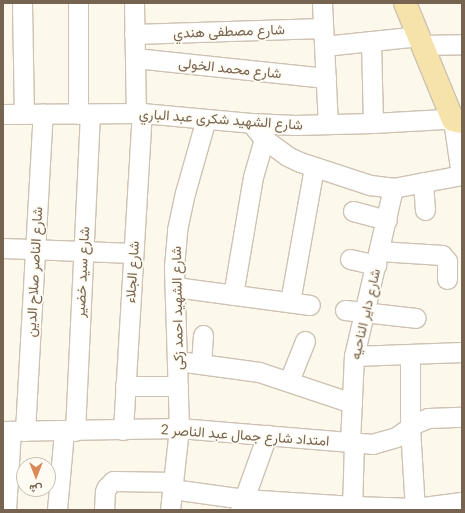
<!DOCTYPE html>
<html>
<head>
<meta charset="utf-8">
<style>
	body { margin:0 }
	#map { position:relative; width:465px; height:513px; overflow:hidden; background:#fcf8ec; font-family:Roboto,Vazirmatn,sans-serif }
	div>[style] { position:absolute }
	.roads { filter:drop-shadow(1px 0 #cec2b2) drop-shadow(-1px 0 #cec2b2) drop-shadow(0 1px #cec2b2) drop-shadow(0 -1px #cec2b2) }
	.minor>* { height:19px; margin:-9.5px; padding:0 9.5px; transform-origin:9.5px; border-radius:9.5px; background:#fff }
	.major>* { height:22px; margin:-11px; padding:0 11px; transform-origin:11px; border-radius:11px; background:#f5e3aa }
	span { translate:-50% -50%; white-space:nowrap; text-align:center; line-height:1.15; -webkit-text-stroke:3.5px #fefbf3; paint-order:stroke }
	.street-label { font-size:14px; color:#766350 }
	.frame { position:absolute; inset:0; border:4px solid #766350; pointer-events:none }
	.north { position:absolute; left:16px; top:457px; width:40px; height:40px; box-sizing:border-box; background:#fefbf3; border:1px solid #c8beb2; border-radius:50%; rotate:180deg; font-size:11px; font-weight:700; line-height:16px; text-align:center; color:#766350 }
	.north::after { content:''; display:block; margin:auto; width:14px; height:18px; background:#dc895a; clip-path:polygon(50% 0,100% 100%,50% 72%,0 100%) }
</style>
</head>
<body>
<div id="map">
	<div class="roads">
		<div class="minor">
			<div style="left:22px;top:3px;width:111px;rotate:89deg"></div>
			<div style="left:78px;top:3px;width:111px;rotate:90deg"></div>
			<div style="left:134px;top:3px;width:110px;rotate:89deg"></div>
			<div style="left:322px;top:3px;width:121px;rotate:87.2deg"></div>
			<div style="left:134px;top:34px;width:189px;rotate:-1.8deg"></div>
			<div style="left:371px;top:41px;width:82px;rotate:88.6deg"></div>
			<div style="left:423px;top:45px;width:39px;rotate:-1deg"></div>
			<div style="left:324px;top:46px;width:96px;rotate:-6deg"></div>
			<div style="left:135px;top:58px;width:192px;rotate:6deg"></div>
			<div style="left:3px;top:114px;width:139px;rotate:-0.4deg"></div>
			<div style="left:142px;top:113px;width:109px;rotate:5.2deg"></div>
			<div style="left:251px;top:123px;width:44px;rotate:2.6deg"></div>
			<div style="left:295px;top:125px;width:78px;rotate:-1.5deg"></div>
			<div style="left:373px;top:123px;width:71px;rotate:-3.2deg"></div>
			<div style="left:444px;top:119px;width:9px;rotate:6deg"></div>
			<div style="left:453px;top:120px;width:56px;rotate:81.7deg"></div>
			<div style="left:251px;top:123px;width:21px;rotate:51deg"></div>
			<div style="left:264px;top:139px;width:29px;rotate:36deg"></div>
			<div style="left:287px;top:156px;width:14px;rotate:25deg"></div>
			<div style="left:300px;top:162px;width:74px;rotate:18.2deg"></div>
			<div style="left:370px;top:185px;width:23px;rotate:7deg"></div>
			<div style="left:393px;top:188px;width:70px;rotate:-10.7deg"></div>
			<div style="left:423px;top:182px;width:28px;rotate:86deg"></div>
			<div style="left:353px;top:211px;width:35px;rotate:15deg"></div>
			<div style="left:3px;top:248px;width:130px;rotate:2.2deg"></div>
			<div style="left:379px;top:251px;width:63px;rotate:3.6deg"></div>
			<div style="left:442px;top:255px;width:8px;rotate:50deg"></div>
			<div style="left:447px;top:261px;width:18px;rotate:90deg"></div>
			<div style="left:350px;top:259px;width:27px;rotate:13deg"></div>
			<div style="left:175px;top:287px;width:136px;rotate:7.6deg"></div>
			<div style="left:233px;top:295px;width:120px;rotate:-80.4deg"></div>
			<div style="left:253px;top:177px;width:40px;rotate:-74deg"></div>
			<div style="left:290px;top:302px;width:137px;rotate:-79.9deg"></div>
			<div style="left:345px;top:310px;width:71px;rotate:6.4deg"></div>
			<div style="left:410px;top:354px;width:74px;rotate:90deg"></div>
			<div style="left:410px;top:428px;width:82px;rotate:86.5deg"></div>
			<div style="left:354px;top:356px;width:108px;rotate:-2.1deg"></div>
			<div style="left:178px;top:361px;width:82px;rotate:7.7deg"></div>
			<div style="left:259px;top:372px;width:98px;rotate:18.4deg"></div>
			<div style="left:201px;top:364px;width:29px;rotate:-86deg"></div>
			<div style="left:289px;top:381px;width:43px;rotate:-68.2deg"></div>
			<div style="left:125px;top:386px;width:53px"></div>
			<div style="left:123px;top:430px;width:318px;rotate:-86.6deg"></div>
			<div style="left:3px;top:431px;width:176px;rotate:-1deg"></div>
			<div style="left:179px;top:428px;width:194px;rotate:4.7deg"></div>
			<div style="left:372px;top:444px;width:25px;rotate:-16deg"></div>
			<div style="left:396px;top:437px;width:24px;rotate:-35deg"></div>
			<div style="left:416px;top:423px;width:13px;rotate:-23deg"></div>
			<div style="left:428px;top:418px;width:34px;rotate:-2deg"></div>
			<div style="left:25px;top:431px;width:318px;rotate:-86.8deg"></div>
			<div style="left:75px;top:431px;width:317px;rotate:-87.3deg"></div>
			<div style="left:350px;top:443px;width:87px;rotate:-87.4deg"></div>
			<div style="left:354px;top:356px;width:172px;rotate:-76.9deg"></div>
			<div style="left:172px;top:489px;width:73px;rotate:7.9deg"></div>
			<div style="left:244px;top:499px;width:109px;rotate:3.7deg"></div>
			<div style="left:353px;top:506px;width:62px;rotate:1.8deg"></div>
			<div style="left:415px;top:508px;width:47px;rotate:-7.3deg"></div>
			<div style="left:6px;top:510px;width:79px;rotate:-86.4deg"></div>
			<div style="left:57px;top:510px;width:79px;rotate:-84.9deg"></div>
			<div style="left:104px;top:510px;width:19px;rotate:-87deg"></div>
			<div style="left:105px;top:491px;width:4px;rotate:-63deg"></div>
			<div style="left:107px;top:487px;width:8px;rotate:-45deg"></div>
			<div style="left:113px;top:481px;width:60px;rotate:1deg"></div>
			<div style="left:170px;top:510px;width:82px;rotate:-83.7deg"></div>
			<div style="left:179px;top:428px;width:161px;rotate:-91.8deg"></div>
			<div style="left:174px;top:267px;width:37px;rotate:-85deg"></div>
			<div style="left:177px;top:230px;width:38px;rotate:-78deg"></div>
			<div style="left:185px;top:193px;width:77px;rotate:-74.2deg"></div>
			<div style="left:240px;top:510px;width:80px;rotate:-70.2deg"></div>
			<div style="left:352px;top:510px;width:66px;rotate:-88.3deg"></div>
		</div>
		<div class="major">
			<div style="left:405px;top:3px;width:126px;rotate:67.7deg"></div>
			<div style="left:453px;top:120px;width:9px;rotate:13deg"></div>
		</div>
	</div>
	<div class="street-label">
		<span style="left:229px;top:31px;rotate:-2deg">شارع مصطفى هندي</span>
		<span style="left:230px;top:68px;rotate:6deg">شارع محمد الخولى</span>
		<span style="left:221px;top:119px;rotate:4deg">شارع الشهيد شكرى عبد الباري</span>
		<span style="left:34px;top:272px;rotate:-87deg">شارع الناصر صلاح الدين</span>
		<span style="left:82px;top:272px;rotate:-87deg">شارع سيد خضير</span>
		<span style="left:132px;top:272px;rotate:-86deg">شارع الجلاء</span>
		<span style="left:177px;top:308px;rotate:-91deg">شارع الشهيد احمد زكى</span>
		<span style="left:365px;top:314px;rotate:-77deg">شارع داير الناحيه</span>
		<span style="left:245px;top:435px;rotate:4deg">امتداد شارع جمال عبد الناصر 2</span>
	</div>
	<div class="frame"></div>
	<div class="north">ش</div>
</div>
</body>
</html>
